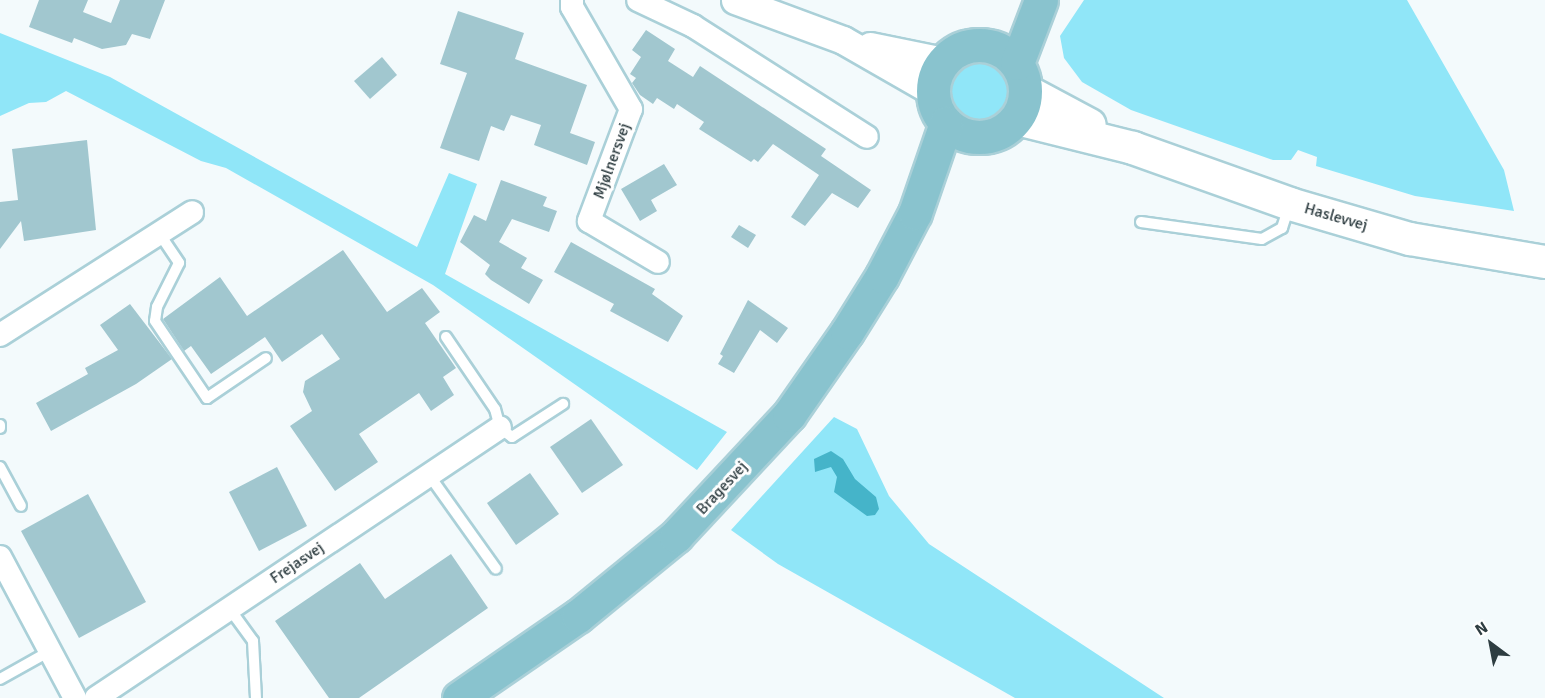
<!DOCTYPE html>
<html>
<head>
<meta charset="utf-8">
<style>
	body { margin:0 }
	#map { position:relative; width:1545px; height:698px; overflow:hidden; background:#f3fafc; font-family:Signika,sans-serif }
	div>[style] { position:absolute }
	.green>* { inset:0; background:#90e6f8 }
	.round { border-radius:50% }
	.water>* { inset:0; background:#45b4c9 }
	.building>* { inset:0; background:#a1c7cf }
	.roads { filter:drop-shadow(2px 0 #aad0d8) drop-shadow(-2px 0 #aad0d8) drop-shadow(0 2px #aad0d8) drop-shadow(0 -2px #aad0d8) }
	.service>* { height:10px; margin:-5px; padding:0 5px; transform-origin:5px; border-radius:5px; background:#fff }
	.minor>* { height:22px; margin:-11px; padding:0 11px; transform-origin:11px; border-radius:11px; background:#fff }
	.tertiary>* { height:27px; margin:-13.5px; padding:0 13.5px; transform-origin:13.5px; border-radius:13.5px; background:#fff }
	.secondary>* { height:32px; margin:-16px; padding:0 16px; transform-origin:16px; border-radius:16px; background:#fff }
	.primary>* { height:33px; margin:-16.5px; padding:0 16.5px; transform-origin:16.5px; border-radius:16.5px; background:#89c3ce }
	.primary>.ring { margin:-16.5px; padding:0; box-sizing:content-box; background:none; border:33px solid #89c3ce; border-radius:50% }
	span { translate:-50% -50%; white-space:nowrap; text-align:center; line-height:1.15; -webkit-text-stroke:6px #fff; paint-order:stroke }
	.street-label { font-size:16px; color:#2e3d41 }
	.north { position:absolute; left:1461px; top:614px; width:60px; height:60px; -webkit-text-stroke:4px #fff; paint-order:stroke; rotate:328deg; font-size:16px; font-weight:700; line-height:24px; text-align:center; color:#2e3d41 }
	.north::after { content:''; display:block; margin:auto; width:21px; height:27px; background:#2e3d41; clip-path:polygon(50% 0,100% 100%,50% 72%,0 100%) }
</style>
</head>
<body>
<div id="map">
	<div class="green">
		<div style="clip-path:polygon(1084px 0,1407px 0,1504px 170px,1514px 211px,1415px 196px,1316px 166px,1317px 157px,1298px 150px,1291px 160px,1273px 160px,1131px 110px,1082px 82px,1064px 58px,1060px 36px)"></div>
		<div style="clip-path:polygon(0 33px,110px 77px,417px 247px,449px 173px,477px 184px,445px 274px,727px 432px,697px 470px,433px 285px,226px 168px,201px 161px,66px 91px,46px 102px,29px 103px,0 116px)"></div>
		<div class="round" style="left:947px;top:58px;width:66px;height:66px"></div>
		<div style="clip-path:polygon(834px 417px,857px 429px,889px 496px,929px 544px,1164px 698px,1015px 698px,778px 564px,731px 530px)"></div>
	</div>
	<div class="water">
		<div style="clip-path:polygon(831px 451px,843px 459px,855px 479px,876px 497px,879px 509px,875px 515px,867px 516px,834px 492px,837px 477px,831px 467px,815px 472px,814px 459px)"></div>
	</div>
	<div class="building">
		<div style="clip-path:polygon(39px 0,88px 0,83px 12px,111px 23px,120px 0,165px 0,150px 39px,132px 34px,126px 45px,102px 49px,74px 38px,72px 43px,29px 27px)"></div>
		<div style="clip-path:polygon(458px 11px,524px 33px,515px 59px,587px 85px,570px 133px,595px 142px,587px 165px,534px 145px,541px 125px,511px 115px,504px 131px,491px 126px,479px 161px,440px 148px,467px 73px,440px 64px)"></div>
		<div style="clip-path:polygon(646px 30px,675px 49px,668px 61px,693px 77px,700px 66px,826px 149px,821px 156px,871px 190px,858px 208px,832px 193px,805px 226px,791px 217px,819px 175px,773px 144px,758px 162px,754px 159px,751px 162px,699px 129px,704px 122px,677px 104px,674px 109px,657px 98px,653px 104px,640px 95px,632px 83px,636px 78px,630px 74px,641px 57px,632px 50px)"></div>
		<div style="clip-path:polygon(382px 57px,397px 75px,370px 99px,354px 81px)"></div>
		<div style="clip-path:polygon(87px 140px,96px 230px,24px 241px,21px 221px,0 249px,0 202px,18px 200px,12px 149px)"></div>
		<div style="clip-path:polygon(664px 164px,677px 185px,651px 200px,657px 211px,640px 221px,621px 189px)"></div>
		<div style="clip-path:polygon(501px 180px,547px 197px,543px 206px,557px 211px,549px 232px,512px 219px,499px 242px,527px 258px,521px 268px,543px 280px,529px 304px,491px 280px,485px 274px,490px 265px,460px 242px,474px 215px,486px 221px)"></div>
		<div style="clip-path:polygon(739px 225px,756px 235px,748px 248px,731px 237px)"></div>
		<div style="clip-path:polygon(571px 242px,655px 289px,652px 294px,683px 316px,668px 342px,610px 311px,614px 304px,554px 272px)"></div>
		<div style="clip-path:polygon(343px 250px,387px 312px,422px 288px,440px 312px,425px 323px,456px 368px,443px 377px,454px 395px,431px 411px,419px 393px,359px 434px,378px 462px,335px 491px,290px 426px,312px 411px,303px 392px,305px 381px,340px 359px,322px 334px,282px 362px,265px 337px,211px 374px,191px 346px,184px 351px,163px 319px,220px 277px,247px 316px)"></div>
		<div style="clip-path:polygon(748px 300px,788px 328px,777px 343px,760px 330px,734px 373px,718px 364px,723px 356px,720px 354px)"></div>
		<div style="clip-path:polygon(130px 304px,172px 359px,136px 384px,51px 431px,36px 403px,88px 374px,85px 368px,118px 350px,100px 325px)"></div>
		<div style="clip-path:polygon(591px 419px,623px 465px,582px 493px,550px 447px)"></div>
		<div style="clip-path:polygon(277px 467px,307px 526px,259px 551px,229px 492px)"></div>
		<div style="clip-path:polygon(530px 473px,559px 514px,516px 545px,487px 503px)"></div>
		<div style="clip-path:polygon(88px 494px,146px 602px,79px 638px,21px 531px)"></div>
		<div style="clip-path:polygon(451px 554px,488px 608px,359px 698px,329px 698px,275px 621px,360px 563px,385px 599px)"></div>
	</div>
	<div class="roads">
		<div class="service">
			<div style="left:1141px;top:222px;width:122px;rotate:8deg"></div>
			<div style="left:1262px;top:239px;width:23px;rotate:-29deg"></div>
			<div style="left:1282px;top:228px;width:22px;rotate:-72deg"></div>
			<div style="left:159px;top:233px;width:36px;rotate:56deg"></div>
			<div style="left:179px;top:263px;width:49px;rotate:116.6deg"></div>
			<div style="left:157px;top:307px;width:14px;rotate:98deg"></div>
			<div style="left:155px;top:321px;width:93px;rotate:56deg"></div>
			<div style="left:207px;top:398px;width:71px;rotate:-34.1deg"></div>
			<div style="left:446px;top:337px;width:87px;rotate:55.8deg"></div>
			<div style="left:495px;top:409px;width:20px;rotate:75deg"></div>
			<div style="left:500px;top:428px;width:15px;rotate:37deg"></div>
			<div style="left:512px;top:437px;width:61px;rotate:-32.9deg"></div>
			<div style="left:0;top:425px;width:3px;rotate:90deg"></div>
			<div style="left:0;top:467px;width:44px;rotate:61.7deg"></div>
			<div style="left:429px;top:475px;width:115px;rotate:54.5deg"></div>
			<div style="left:229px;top:608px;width:41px;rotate:54deg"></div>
			<div style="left:253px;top:641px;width:57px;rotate:87deg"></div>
			<div style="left:0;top:679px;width:57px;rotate:-29.2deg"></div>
		</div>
		<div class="minor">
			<div style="left:572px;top:0;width:7px;rotate:90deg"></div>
			<div style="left:572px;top:7px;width:118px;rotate:60deg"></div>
			<div style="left:631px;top:109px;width:120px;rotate:110.6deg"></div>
			<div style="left:589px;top:221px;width:80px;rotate:30.7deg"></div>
			<div style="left:638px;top:0;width:61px;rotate:25.3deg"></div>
			<div style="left:693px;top:26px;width:206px;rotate:32.5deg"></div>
			<div style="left:0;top:335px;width:228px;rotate:-32.6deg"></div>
			<div style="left:0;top:557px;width:160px;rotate:62deg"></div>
			<div style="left:96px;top:698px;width:486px;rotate:-33.8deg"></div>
		</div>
		<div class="tertiary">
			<div style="left:735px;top:0;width:115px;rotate:20.3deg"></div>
			<div style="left:843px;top:40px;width:103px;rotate:29.8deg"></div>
			<div style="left:870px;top:46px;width:75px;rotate:11.6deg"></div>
		</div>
		<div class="secondary">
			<div style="left:1026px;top:91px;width:72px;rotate:28deg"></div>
			<div style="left:1017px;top:119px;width:120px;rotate:14deg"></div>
			<div style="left:1133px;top:148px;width:167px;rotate:19.6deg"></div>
			<div style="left:1290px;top:204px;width:125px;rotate:16.3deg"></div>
			<div style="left:1410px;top:239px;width:137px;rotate:9.7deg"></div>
		</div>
		<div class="primary">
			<div class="ring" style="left:933px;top:45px;width:59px;height:59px"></div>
			<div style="left:1017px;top:63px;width:67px;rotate:-69.1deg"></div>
			<div style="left:459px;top:698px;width:145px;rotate:-34.6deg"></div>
			<div style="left:578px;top:616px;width:127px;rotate:-39.2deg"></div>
			<div style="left:676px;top:536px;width:166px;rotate:-47deg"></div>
			<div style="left:789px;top:415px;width:101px;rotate:-55.1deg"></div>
			<div style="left:847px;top:332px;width:66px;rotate:-58deg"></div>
			<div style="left:882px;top:276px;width:71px;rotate:-62.4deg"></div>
			<div style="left:915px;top:213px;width:95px;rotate:-71deg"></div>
		</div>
	</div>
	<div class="street-label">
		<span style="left:612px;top:161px;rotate:-70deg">Mjølnersvej</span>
		<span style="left:1336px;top:217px;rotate:16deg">Haslevvej</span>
		<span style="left:722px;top:488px;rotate:-47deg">Bragesvej</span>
		<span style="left:297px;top:563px;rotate:-34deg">Frejasvej</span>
	</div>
	<div class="north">N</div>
</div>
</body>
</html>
